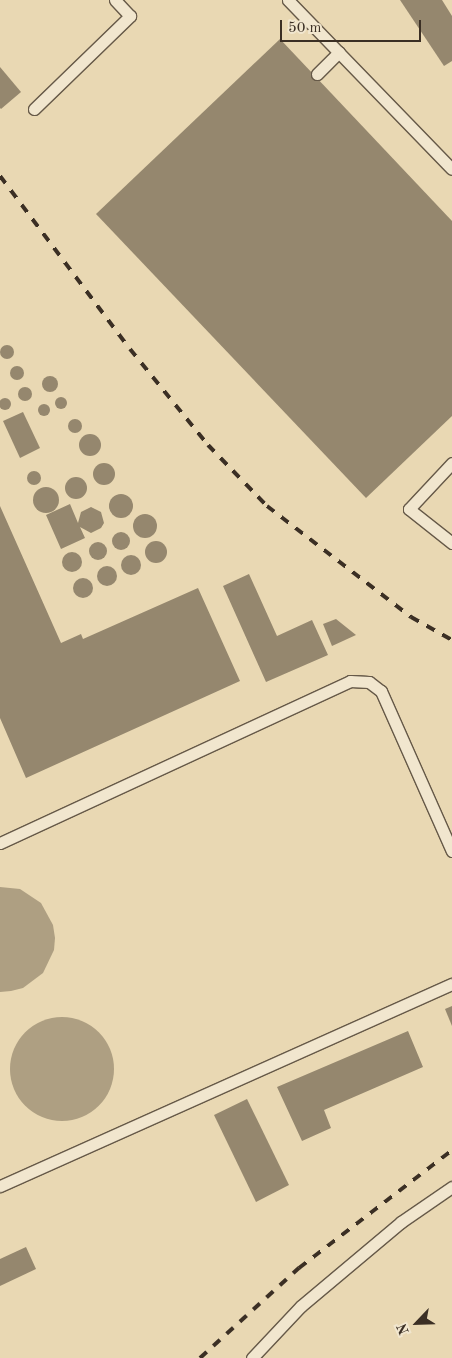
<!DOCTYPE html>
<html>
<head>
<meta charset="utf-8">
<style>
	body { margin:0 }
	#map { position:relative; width:452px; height:1358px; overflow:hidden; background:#e9d8b3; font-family:"Old Standard TT",serif }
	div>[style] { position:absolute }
	.water>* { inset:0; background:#ae9f82 }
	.round { border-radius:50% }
	.building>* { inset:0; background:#95876e }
	.roads { filter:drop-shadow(1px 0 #665948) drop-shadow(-1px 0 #665948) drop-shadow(0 1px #665948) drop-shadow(0 -1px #665948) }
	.service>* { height:11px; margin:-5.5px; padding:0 5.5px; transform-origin:5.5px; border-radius:5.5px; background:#f1e6ce }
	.rail>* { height:4px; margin-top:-2px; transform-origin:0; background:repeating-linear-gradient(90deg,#3b2f24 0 9px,transparent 0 18px) }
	span { translate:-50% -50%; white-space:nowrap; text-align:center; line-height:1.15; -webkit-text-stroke:5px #f1e6ce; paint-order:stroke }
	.north { position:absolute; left:392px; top:1298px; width:50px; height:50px; -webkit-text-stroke:4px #f1e6ce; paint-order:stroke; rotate:246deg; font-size:14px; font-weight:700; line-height:20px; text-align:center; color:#3b2f24 }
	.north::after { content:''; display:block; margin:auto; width:18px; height:22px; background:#3b2f24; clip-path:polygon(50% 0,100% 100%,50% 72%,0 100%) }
	.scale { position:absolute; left:280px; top:20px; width:141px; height:22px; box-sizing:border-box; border:2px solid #3b2f24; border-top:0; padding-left:6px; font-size:15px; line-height:18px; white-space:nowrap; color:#3b2f24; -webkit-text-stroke:4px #f1e6ce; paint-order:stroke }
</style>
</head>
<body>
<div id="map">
	<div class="water">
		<div style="clip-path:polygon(0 887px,20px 889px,41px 903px,53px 925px,55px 938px,54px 950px,43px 973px,23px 988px,11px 991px,0 992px)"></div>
		<div class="round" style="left:10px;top:1017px;width:104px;height:104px"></div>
	</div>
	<div class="building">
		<div style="clip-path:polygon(400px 0,442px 0,452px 16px,452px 61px,444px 66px)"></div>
		<div style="clip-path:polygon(280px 39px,452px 221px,452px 416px,366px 498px,96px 214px)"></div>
		<div style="clip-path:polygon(0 67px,21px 92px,1px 109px,0 108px)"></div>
		<div class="round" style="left:0;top:345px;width:14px;height:14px"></div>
		<div class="round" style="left:10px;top:366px;width:14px;height:14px"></div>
		<div class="round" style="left:42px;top:376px;width:16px;height:16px"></div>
		<div class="round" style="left:18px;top:387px;width:14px;height:14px"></div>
		<div class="round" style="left:55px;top:397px;width:12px;height:12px"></div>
		<div class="round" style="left:-1px;top:398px;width:12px;height:12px"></div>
		<div class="round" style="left:38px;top:404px;width:12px;height:12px"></div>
		<div style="clip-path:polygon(23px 412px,40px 448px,20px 458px,3px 421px)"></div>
		<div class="round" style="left:68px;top:419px;width:14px;height:14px"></div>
		<div class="round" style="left:79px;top:434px;width:22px;height:22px"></div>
		<div class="round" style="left:93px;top:463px;width:22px;height:22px"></div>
		<div class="round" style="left:27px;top:471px;width:14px;height:14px"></div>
		<div class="round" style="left:65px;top:477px;width:22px;height:22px"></div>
		<div class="round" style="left:33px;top:487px;width:26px;height:26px"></div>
		<div class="round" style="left:109px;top:494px;width:24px;height:24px"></div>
		<div style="clip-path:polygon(70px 504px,78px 523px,81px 512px,91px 507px,101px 512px,104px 523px,101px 528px,91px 533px,80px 527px,85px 538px,61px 549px,46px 515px)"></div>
		<div style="clip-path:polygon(0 506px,61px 643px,81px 634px,83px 639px,198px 588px,240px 681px,26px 778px,0 718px)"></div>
		<div class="round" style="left:133px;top:514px;width:24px;height:24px"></div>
		<div class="round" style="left:112px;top:532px;width:18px;height:18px"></div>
		<div class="round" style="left:145px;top:541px;width:22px;height:22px"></div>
		<div class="round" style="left:89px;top:542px;width:18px;height:18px"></div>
		<div class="round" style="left:62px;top:552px;width:20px;height:20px"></div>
		<div class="round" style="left:121px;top:555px;width:20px;height:20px"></div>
		<div class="round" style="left:97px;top:566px;width:20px;height:20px"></div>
		<div style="clip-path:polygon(249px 574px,277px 636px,312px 620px,328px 655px,266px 682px,223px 586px)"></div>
		<div class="round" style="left:73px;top:578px;width:20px;height:20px"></div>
		<div style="clip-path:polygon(336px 619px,356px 635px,332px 646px,323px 624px)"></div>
		<div style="clip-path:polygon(452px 1006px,452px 1026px,445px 1009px)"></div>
		<div style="clip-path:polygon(408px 1031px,423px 1067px,324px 1110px,331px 1128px,302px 1141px,277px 1087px)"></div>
		<div style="clip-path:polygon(247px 1099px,289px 1185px,256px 1202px,214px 1115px)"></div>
		<div style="clip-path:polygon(26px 1247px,36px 1269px,0 1286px,0 1259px)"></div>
	</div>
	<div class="roads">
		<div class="service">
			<div style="left:288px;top:0;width:235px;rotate:45.9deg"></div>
			<div style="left:317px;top:74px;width:31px;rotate:-45deg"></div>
			<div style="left:34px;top:109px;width:134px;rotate:-44.1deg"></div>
			<div style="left:130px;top:16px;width:22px;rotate:-133deg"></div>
			<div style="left:452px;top:463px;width:63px;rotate:133.1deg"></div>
			<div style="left:409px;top:509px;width:55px;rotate:38.3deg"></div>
			<div style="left:0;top:843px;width:386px;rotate:-24.8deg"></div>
			<div style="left:350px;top:681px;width:19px;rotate:3deg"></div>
			<div style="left:369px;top:682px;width:15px;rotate:37deg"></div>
			<div style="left:381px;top:691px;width:175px;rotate:66.1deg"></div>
			<div style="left:0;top:1186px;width:495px;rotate:-24.1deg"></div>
			<div style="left:252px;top:1358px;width:71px;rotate:-46.7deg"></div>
			<div style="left:301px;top:1306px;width:131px;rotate:-40deg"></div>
			<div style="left:401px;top:1222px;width:62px;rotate:-34.5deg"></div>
		</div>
	</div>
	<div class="rail">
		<div style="left:0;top:176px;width:216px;rotate:53.1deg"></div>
		<div style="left:130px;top:349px;width:124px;rotate:50.9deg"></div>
		<div style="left:208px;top:445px;width:85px;rotate:46deg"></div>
		<div style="left:267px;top:506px;width:182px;rotate:37.6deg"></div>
		<div style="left:411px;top:617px;width:47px;rotate:29.3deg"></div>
		<div style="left:200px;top:1358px;width:134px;rotate:-42.3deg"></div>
		<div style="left:299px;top:1268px;width:193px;rotate:-37.6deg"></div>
	</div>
	<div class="north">N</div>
	<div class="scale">50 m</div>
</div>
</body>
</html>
